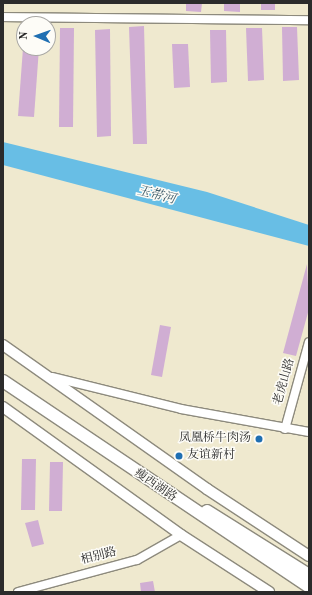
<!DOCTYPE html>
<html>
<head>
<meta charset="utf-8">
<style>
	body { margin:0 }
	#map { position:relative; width:312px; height:595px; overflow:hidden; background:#efe9cf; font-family:"Old Standard TT","Noto Serif SC",serif }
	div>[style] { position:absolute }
	.water>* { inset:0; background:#68bee5 }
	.building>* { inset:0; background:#d0aed3 }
	.roads { filter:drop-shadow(1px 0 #8d8a7d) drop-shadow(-1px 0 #8d8a7d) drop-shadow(0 1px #8d8a7d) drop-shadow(0 -1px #8d8a7d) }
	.minor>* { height:8px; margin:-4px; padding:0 4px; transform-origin:4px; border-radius:4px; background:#fff }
	.tertiary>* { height:10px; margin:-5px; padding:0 5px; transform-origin:5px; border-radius:5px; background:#fff }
	.primary>* { height:12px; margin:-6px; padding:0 6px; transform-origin:6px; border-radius:6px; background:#fff }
	.dots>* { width:11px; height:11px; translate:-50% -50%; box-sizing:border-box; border:2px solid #fdfcf7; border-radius:50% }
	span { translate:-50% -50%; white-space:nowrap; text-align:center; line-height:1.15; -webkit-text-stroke:3px #fdfcf7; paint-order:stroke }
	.street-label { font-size:12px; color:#2b2b2b }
	.poi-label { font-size:12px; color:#2b2b2b }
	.right { translate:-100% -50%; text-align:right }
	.left { translate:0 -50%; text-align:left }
	.water-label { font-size:13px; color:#405e6c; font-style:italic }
	.frame { position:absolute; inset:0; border:4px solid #2b2b2b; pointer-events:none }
	.north { position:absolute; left:16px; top:16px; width:40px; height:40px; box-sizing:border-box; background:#fdfcf7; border:1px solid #a9a8a5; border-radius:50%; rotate:272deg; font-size:11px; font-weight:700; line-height:16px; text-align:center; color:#2b2b2b }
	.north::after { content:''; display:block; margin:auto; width:14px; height:18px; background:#1f6fb2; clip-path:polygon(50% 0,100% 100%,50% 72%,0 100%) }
</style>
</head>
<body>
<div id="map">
	<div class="water">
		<div style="clip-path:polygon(3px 142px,207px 192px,309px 225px,309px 246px,3px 165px)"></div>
	</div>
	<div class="building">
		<div style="clip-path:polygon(186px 3px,202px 3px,201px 12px,186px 11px)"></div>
		<div style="clip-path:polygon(224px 3px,240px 3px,240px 12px,224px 11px)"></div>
		<div style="clip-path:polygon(261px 3px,275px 3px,275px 10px,261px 10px)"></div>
		<div style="clip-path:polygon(144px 26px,147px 144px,133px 144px,129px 27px)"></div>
		<div style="clip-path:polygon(282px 27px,297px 27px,299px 80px,283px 81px)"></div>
		<div style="clip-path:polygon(60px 28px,74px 28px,73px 127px,59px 127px)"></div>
		<div style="clip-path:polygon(246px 28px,262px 28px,264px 80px,248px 81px)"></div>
		<div style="clip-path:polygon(110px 29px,111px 136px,97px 137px,95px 30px)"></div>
		<div style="clip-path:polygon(210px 30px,226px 30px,227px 82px,211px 83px)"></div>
		<div style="clip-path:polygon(172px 44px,188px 44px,190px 87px,174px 88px)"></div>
		<div style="clip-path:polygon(23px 48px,39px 48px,34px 117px,18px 116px)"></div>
		<div style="clip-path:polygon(307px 264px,309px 309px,296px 356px,283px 353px)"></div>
		<div style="clip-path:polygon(160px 325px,171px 327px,162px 377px,151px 375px)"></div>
		<div style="clip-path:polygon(22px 459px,36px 459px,35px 510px,21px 510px)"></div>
		<div style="clip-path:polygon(50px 462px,63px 462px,62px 511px,49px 511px)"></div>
		<div style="clip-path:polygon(38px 520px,44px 544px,32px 547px,25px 523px)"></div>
		<div style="clip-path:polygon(153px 581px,155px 592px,141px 592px,140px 583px)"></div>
	</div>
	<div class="roads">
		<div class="minor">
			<div style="left:3px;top:17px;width:306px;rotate:0.6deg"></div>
			<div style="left:52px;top:377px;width:133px;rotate:13.9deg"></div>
			<div style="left:181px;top:409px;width:130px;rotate:10.2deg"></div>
			<div style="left:285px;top:429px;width:90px;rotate:-74.6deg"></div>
			<div style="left:18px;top:592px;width:123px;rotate:-15.1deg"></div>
			<div style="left:137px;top:560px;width:51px;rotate:-29.6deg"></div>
		</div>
		<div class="tertiary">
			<div style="left:3px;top:345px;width:250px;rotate:35.2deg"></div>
			<div style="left:207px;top:489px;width:122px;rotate:33.3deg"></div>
			<div style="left:3px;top:407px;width:219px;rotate:35.7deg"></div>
			<div style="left:181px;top:535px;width:105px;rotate:32.9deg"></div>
		</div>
		<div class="primary">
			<div style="left:3px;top:381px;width:369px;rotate:33.9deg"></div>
			<div style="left:207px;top:511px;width:120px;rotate:32.1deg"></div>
		</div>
	</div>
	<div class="dots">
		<div style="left:259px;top:439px;background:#1f6fb2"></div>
		<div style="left:179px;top:456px;background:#1f6fb2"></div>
	</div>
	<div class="street-label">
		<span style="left:285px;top:382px;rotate:-74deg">老虎山路</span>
		<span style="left:155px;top:486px;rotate:34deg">瘦西湖路</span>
		<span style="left:99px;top:557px;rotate:-14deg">相别路</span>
	</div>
	<div class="poi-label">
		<span class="right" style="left:251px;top:439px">凤凰桥牛肉汤</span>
		<span class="left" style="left:187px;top:456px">友谊新村</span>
	</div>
	<div class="water-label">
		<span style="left:156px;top:196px;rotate:14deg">玉带河</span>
	</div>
	<div class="frame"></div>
	<div class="north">N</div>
</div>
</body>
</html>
